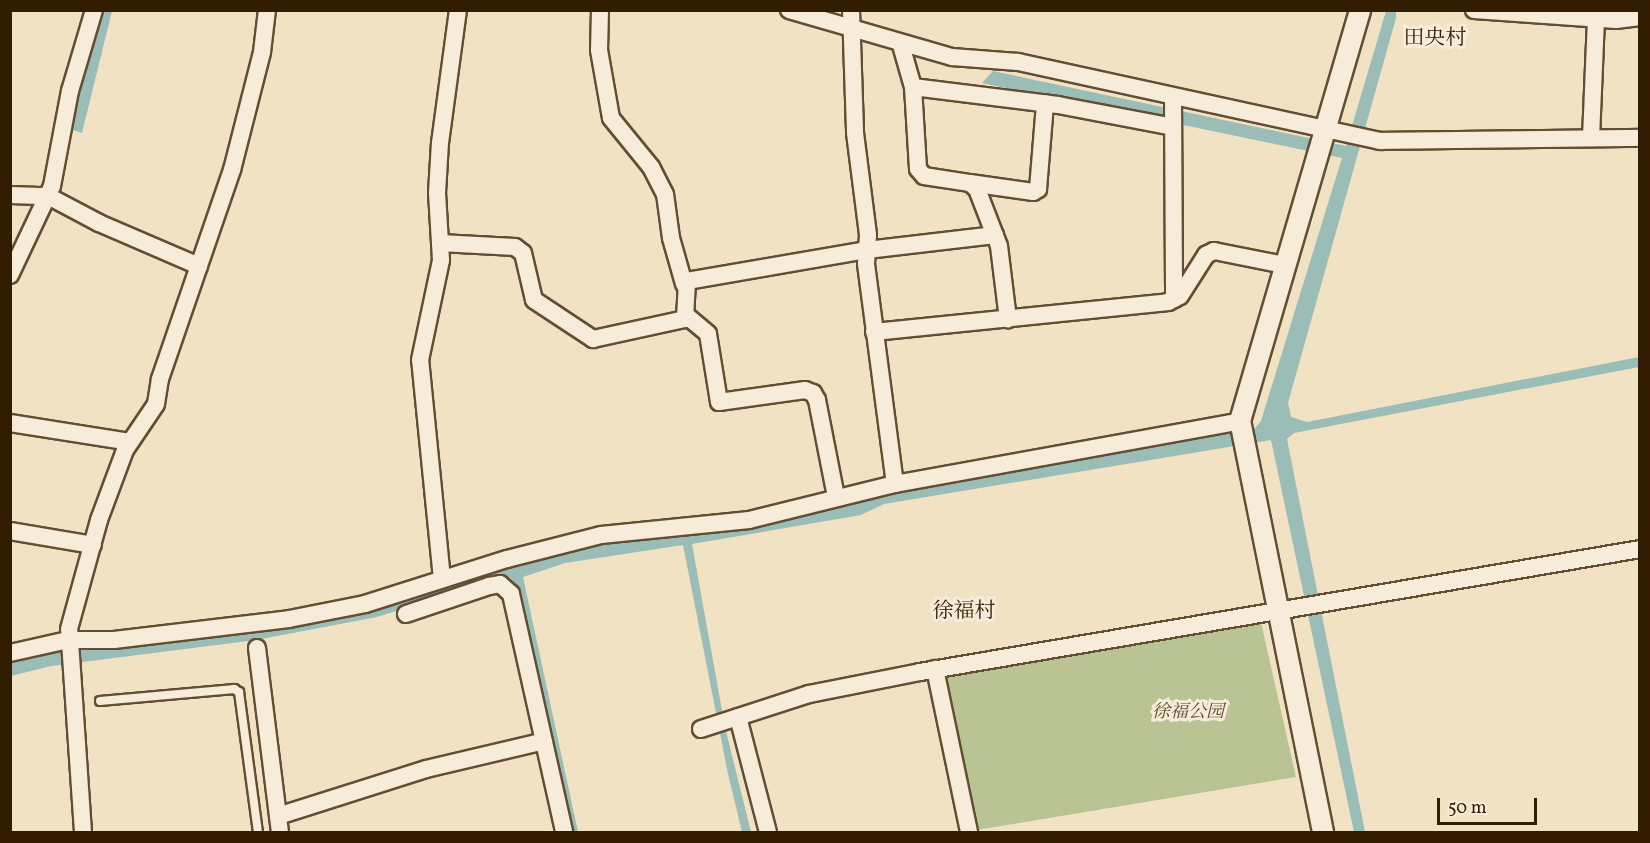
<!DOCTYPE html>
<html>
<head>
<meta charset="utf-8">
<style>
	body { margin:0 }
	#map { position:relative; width:1650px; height:843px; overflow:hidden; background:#f1e2c4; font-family:Vollkorn,"Noto Serif SC",serif }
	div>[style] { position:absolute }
	.green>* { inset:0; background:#bac394 }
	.water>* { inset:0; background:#9bbdb7 }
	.roads { filter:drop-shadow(2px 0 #624e32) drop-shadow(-2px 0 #624e32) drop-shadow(0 2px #624e32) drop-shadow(0 -2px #624e32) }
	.service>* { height:8px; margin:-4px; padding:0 4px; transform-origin:4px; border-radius:4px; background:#f6ecd9 }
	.minor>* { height:16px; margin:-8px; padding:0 8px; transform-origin:8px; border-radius:8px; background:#f6ecd9 }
	.tertiary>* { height:20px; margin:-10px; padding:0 10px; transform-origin:10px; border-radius:10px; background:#f6ecd9 }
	span { translate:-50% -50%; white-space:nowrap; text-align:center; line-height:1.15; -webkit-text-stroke:6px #f6ecd9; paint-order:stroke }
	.park-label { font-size:18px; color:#5b4e2e; font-style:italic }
	.quarter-label { font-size:21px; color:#321c02 }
	.frame { position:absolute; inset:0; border:12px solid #321c02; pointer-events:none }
	.scale { position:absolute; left:1437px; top:798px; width:100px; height:27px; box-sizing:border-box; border:3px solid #321c02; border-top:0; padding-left:8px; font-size:18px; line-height:21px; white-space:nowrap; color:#321c02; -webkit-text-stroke:4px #f6ecd9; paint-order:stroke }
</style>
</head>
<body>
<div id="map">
	<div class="green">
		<div style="clip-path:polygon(1260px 618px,1296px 777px,971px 831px,938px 673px)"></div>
	</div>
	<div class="water">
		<div style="clip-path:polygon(100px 11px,112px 11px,82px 133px,69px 129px)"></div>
		<div style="clip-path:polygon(1386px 11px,1396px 11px,1396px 18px,1288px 403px,1291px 417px,1307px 422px,1639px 357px,1639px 367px,1294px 433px,1287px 439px,1365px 832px,1354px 832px,1271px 440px,884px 504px,861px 515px,692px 544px,725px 727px,751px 832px,742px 832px,728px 774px,683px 545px,565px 563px,523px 577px,578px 832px,570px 832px,511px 578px,499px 578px,377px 617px,256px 640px,51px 666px,11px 676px,11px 663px,56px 653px,232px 633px,594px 544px,777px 520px,881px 496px,1255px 428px,1261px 421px,1342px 158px,982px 83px,993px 71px,1346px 146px)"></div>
	</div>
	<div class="roads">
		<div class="service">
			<div style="left:100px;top:701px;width:135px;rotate:-5.1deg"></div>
			<div style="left:234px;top:689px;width:6px;rotate:31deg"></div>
			<div style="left:239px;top:692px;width:141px;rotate:82.3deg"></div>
		</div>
		<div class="minor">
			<div style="left:600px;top:10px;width:40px;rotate:91.4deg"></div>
			<div style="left:599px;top:50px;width:69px;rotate:80deg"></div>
			<div style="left:611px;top:118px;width:63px;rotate:50.8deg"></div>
			<div style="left:651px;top:167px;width:30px;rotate:63deg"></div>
			<div style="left:665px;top:194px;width:44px;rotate:82.2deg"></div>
			<div style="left:671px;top:238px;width:48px;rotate:74.2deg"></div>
			<div style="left:789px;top:10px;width:170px;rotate:16.1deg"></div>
			<div style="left:952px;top:57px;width:66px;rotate:4.3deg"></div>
			<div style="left:1018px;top:62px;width:371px;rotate:12.3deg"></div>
			<div style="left:1380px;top:141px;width:260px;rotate:-0.7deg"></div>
			<div style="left:851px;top:10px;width:123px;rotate:88.1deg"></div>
			<div style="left:855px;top:133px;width:103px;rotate:82.7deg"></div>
			<div style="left:868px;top:235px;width:29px;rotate:94deg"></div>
			<div style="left:866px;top:264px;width:222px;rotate:82.5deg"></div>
			<div style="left:1474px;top:10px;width:142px;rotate:4deg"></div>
			<div style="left:1616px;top:20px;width:24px;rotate:-7deg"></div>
			<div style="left:901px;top:45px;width:44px;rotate:74.1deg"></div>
			<div style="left:913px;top:87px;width:82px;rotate:86.5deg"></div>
			<div style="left:918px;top:169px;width:9px;rotate:49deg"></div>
			<div style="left:924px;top:176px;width:47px;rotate:8.7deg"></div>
			<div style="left:970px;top:183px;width:9px;rotate:41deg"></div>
			<div style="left:977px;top:189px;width:61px;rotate:68.9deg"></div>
			<div style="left:999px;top:246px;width:74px;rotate:83deg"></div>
			<div style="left:913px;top:87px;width:146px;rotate:7.1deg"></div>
			<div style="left:1058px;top:105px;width:117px;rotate:10.8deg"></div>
			<div style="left:1173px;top:97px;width:202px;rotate:89.7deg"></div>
			<div style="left:1591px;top:138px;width:120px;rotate:-87.6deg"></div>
			<div style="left:970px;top:183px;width:64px;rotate:8.1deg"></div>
			<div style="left:1033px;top:192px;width:6px;rotate:-31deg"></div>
			<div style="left:1038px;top:189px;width:86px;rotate:-85.3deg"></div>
			<div style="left:10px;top:195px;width:38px;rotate:2deg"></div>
			<div style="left:48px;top:196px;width:58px;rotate:27.9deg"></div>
			<div style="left:99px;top:223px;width:109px;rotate:23.3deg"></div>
			<div style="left:440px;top:243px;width:75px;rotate:3.1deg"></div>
			<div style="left:515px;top:247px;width:10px;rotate:37deg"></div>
			<div style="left:523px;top:253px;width:48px;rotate:76.8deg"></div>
			<div style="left:534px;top:300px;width:71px;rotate:33.5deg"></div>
			<div style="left:593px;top:339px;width:94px;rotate:-12.3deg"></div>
			<div style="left:685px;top:319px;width:38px;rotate:-87deg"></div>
			<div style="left:687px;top:281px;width:183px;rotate:-9.8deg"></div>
			<div style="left:867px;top:250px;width:129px;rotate:-6.7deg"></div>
			<div style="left:10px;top:275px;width:98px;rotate:-64.7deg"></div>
			<div style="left:52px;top:186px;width:97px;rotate:-79.3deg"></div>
			<div style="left:70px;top:91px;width:84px;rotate:-73.5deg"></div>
			<div style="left:688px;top:317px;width:26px;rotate:40deg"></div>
			<div style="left:708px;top:334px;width:69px;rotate:80.8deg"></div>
			<div style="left:719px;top:402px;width:87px;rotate:-7.9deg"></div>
			<div style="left:805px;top:390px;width:9px;rotate:21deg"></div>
			<div style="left:813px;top:393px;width:8px;rotate:60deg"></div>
			<div style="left:817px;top:400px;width:99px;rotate:78.9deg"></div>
			<div style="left:874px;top:332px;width:296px;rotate:-5.8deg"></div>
			<div style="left:1168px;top:302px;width:13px;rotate:-27deg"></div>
			<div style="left:1180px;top:296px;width:49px;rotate:-57.6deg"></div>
			<div style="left:1206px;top:255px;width:9px;rotate:-27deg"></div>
			<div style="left:1214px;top:251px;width:71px;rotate:11.3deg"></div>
			<div style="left:10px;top:423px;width:121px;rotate:9deg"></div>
			<div style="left:10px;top:531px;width:84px;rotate:9.6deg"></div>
			<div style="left:442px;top:579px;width:220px;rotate:-95.7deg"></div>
			<div style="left:420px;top:360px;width:102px;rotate:-78.1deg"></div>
			<div style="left:441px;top:260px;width:67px;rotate:-93.4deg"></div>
			<div style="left:437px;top:193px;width:50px;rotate:-86.6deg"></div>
			<div style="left:440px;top:143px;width:134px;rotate:-82.3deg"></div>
			<div style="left:406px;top:614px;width:88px;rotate:-18.6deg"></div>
			<div style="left:489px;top:586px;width:11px;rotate:-10deg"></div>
			<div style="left:500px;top:584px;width:15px;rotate:42deg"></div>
			<div style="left:511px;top:594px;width:244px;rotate:77.4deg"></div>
			<div style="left:257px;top:648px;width:185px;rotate:82.9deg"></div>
			<div style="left:10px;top:653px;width:59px;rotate:-12.6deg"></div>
			<div style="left:68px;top:640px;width:46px"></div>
			<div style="left:114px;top:640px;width:176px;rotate:-6.8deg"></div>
			<div style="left:289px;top:619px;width:77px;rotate:-11.2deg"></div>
			<div style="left:365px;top:604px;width:149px;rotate:-17.6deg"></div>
			<div style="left:507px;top:559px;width:97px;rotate:-14.3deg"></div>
			<div style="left:601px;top:535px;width:149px;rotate:-5.8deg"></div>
			<div style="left:749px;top:520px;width:150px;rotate:-13.9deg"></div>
			<div style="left:895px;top:484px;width:351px;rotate:-10.3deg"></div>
			<div style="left:935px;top:669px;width:167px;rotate:78.2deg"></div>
			<div style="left:738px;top:717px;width:119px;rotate:75.4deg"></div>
			<div style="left:701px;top:729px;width:114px;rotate:-18deg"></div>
			<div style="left:809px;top:694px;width:113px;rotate:-11.2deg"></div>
			<div style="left:920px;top:672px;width:730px;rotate:-9.69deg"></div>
			<div style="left:278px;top:816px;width:155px;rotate:-17.6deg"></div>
			<div style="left:426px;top:769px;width:121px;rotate:-13.3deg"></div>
			<div style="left:83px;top:832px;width:203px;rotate:-93.9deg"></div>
			<div style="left:69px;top:629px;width:113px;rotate:-74.6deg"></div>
			<div style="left:99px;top:520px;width:75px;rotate:-69.6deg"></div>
			<div style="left:125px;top:450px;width:55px;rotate:-56deg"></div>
			<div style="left:156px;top:404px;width:25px;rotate:-81deg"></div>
			<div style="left:160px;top:379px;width:221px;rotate:-71deg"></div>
			<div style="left:232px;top:170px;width:122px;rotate:-75.7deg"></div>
			<div style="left:262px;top:52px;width:42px;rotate:-83.2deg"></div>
		</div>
		<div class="tertiary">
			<div style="left:1323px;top:832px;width:419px;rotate:-101.4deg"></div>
			<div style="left:1240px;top:421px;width:428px;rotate:-73.7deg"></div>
		</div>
	</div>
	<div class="park-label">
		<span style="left:1188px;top:713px">徐福公园</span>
	</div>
	<div class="quarter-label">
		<span style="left:1435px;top:39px">田央村</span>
		<span style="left:964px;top:612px">徐福村</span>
	</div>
	<div class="frame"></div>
	<div class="scale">50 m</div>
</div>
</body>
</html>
